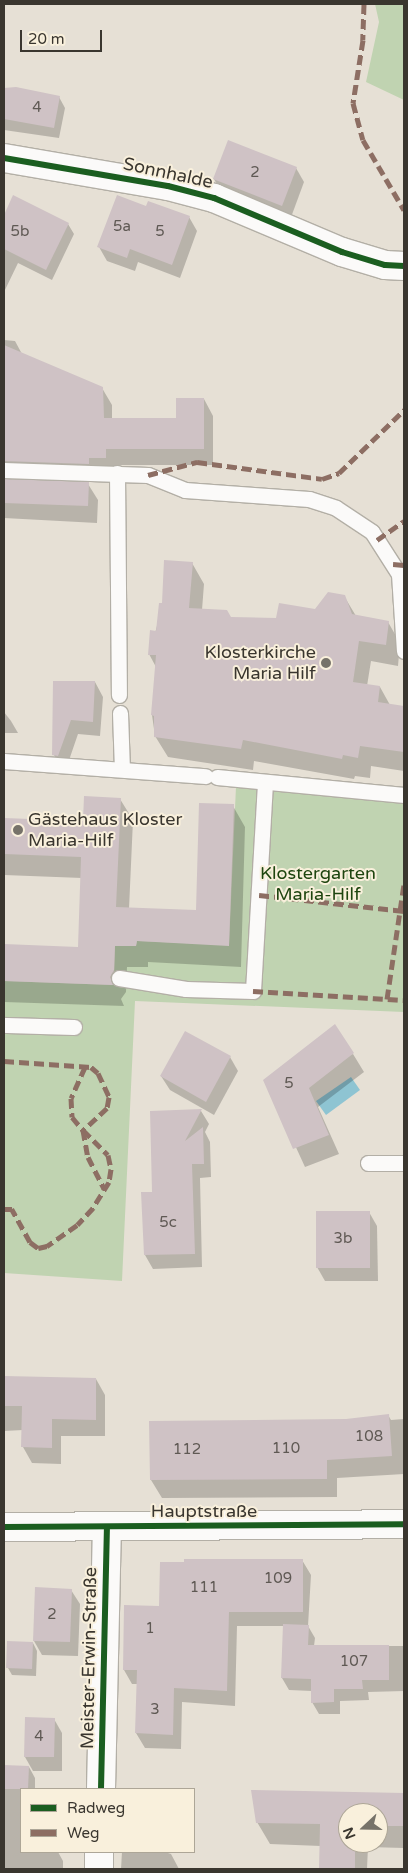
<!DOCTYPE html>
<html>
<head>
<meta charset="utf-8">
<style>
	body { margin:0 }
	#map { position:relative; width:408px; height:1873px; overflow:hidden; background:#e6e0d5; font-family:"Varela Round",sans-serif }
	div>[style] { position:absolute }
	.green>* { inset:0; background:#c0d3b1 }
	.water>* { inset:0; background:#8ec4d2 }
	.shadow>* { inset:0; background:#0003 }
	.building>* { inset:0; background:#cfc2c5 }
	.roads { filter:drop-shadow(1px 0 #b3afa6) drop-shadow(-1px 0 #b3afa6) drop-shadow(0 1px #b3afa6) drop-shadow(0 -1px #b3afa6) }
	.lane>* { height:15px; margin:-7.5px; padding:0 7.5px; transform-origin:7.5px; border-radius:7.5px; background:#fbfaf9 }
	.street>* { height:28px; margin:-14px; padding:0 14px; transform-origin:14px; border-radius:14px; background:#fbfaf9 }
	.secondary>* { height:28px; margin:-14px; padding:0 14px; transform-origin:14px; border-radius:14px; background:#fbfaf9 }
	.quiet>* { height:5px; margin-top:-2.5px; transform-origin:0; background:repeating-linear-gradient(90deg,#8d6e63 0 10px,transparent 0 15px) }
	.cycleway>* { height:6px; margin:-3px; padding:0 3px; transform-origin:3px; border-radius:3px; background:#1b5e20 }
	.dots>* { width:14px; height:14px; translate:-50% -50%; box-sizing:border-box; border:2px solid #f9f0dc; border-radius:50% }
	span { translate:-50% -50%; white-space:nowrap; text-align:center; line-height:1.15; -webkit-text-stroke:4px #f9f0dc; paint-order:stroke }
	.number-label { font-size:15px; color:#5f5954 }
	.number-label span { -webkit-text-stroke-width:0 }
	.street-label { font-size:18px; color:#3a362f }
	.poi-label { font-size:18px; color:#3a362f }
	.right { translate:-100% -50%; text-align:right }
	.left { translate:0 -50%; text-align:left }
	.park-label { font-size:18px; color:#1e450f }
	.frame { position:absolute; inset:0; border:5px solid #3a362f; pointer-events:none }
	.legend { position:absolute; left:20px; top:1788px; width:175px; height:65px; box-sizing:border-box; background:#f9f0dc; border:1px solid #ada697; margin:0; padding:6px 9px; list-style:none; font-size:15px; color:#3a362f }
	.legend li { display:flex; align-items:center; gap:10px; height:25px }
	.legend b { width:25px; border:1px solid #ada697 }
	.north { position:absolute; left:338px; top:1803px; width:50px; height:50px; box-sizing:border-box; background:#f9f0dc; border:1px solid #ada697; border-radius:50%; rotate:249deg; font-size:14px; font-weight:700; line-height:20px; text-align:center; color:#3a362f }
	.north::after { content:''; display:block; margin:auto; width:18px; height:22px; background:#767269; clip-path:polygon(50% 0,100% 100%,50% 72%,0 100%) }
	.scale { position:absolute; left:20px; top:30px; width:82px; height:22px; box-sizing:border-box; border:2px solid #3a362f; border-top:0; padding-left:6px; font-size:15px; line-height:18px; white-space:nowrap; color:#3a362f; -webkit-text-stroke:4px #f9f0dc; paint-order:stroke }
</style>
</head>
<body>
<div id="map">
	<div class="green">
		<div style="clip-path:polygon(375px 4px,404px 4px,404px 100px,366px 82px,379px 22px)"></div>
		<div style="clip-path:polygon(236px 786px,404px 804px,404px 1012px,135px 1001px,122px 1281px,4px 1273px,4px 981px,114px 985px,115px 941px,125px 946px,136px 946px,137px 941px,229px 945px)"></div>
	</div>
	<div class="water">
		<div style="clip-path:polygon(351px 1077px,360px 1090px,326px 1115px,316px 1101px)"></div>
	</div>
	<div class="shadow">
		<div style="clip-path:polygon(16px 89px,59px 97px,65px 108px,59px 138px,4px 130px,4px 90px)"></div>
		<div style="clip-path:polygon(296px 168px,304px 182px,290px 220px,222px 193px,214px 179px)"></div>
		<div style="clip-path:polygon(14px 197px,68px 224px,74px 234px,52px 280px,18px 263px,4px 292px,4px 217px)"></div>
		<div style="clip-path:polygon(147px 208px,189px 217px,197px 231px,180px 278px,138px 262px,135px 271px,107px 261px,99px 247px)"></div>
		<div style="clip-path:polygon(4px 340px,15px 341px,22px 354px,102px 388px,112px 405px,112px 420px,177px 419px,204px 399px,213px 416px,213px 465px,115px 465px,115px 475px,14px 477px,10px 481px,88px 484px,98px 500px,97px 523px,4px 518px)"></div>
		<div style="clip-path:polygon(192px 563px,204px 584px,202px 610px,230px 618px,277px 620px,316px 610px,344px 596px,356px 616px,388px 622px,400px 643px,398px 666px,371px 661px,367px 686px,380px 687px,390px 705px,404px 708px,404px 771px,371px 766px,370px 778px,355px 776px,354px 779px,254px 761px,253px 770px,168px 757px,155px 736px,152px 715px,156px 667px,149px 654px,163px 605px)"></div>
		<div style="clip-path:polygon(55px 682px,95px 682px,103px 697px,100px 736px,78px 734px,66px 769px,62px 769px,54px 755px)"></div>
		<div style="clip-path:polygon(4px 712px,11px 721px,18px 733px,4px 733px)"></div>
		<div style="clip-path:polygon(120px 799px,133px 820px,129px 909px,197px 911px,233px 806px,245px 827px,241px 967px,148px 962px,148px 967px,127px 967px,126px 992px,121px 999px,124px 1006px,4px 1002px,4px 945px,79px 948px,82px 878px,4px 875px,4px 819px,84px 822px)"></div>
		<div style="clip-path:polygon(353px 1054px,364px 1072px,318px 1107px,339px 1154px,305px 1167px,265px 1080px)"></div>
		<div style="clip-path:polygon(230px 1057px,238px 1071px,214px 1115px,170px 1090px,161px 1076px)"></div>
		<div style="clip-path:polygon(201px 1111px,209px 1124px,205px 1132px,210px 1142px,211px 1177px,200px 1178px,202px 1267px,153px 1269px,145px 1255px,153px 1193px,151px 1112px)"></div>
		<div style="clip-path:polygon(369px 1212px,377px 1226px,378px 1281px,325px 1281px,317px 1267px)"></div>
		<div style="clip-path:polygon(4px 1377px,96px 1379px,105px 1395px,105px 1436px,61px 1436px,61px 1464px,32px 1463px,23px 1447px,23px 1430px,4px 1431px)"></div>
		<div style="clip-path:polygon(388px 1415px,391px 1420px,404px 1419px,404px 1474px,337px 1478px,337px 1497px,162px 1498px,151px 1480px,346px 1420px)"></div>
		<div style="clip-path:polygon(302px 1560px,311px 1575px,308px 1626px,315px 1638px,314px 1646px,404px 1646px,404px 1691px,368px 1692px,369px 1700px,340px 1701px,340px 1714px,319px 1714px,312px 1702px,312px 1691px,289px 1690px,282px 1678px,284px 1626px,237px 1626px,235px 1706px,182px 1702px,181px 1749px,145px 1748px,136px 1733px,138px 1684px,132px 1684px,124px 1670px,160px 1607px)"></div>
		<div style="clip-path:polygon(71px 1590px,80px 1604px,78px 1656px,42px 1655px,34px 1641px)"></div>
		<div style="clip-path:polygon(33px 1643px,37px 1651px,36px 1676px,12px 1675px,8px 1668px)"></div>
		<div style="clip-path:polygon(54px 1719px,62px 1733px,62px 1771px,33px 1771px,25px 1757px)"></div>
		<div style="clip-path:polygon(4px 1766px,29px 1767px,35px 1778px,35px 1789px,21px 1789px,21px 1852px,58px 1852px,63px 1861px,63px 1869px,4px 1869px)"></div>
		<div style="clip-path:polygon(evenodd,252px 1791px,404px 1794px,404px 1848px,368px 1847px,367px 1869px,320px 1869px,321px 1846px,270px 1844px,257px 1822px,252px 1791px,348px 1813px,378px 1813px,378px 1843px,348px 1843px,348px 1813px)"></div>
		<div style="clip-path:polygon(122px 1852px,165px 1852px,171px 1854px,179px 1869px,121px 1869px)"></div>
	</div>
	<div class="building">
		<div style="clip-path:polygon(16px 87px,60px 96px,54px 128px,4px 119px,4px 88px)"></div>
		<div style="clip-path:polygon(228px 140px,297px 167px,282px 206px,213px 179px)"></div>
		<div style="clip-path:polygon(13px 195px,69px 223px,46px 270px,4px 249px,4px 215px)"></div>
		<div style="clip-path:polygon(117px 195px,146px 206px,148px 201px,190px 216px,172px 265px,130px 249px,127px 258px,97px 247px)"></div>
		<div style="clip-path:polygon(4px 345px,103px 387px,104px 418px,176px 418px,176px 398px,204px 398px,204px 449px,106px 449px,106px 458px,89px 458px,89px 464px,4px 461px)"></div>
		<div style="clip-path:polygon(4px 479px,89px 482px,88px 506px,4px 503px)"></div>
		<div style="clip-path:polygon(164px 560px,193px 562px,189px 608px,227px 610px,231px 617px,276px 618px,279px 603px,315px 609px,328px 592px,345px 595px,352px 614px,389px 621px,386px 645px,359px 641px,353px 682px,380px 686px,378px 702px,404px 706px,404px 752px,360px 746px,358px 758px,343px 755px,342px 759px,243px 740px,241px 749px,154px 737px,154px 716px,151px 715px,156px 655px,148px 655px,150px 630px,156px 631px,159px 603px,162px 603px)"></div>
		<div style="clip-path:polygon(53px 681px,95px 681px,93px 722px,71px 720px,58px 756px,52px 755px)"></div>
		<div style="clip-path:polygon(84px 796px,121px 798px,116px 907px,196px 910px,199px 803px,234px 804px,229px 946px,137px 941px,136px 946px,115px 946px,114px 970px,110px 977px,113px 985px,4px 981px,4px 944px,78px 947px,81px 857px,4px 854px,4px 818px,83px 821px)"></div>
		<div style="clip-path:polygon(335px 1024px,354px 1053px,309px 1088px,329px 1135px,293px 1149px,263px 1080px)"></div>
		<div style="clip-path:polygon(185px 1031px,231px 1056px,206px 1102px,160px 1076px)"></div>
		<div style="clip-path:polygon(202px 1109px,185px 1141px,203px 1127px,204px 1164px,192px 1164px,195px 1254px,144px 1255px,141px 1192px,152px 1192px,150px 1111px)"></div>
		<div style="clip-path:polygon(316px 1211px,370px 1211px,370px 1268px,316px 1268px)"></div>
		<div style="clip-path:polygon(4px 1376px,96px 1378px,96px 1420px,52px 1419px,52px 1448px,21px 1447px,22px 1406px,4px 1406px)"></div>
		<div style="clip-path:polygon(389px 1414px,392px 1456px,327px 1460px,327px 1479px,150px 1480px,149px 1421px,346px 1419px)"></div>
		<div style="clip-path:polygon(184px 1559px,303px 1559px,303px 1612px,229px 1612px,227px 1691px,174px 1688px,173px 1735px,135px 1733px,137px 1670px,123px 1670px,124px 1605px,159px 1606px,160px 1562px,184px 1562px)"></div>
		<div style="clip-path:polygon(35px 1587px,72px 1589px,70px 1642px,33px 1641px)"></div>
		<div style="clip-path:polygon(283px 1624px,309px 1625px,308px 1645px,389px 1645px,389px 1680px,362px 1680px,363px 1689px,334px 1689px,334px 1702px,311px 1703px,311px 1679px,281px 1678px)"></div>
		<div style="clip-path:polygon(7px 1641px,33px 1642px,32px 1669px,6px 1668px)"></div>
		<div style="clip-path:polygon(25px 1717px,55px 1718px,54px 1757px,24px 1757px)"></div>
		<div style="clip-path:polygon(4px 1765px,29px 1766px,28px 1789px,4px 1789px)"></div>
		<div style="clip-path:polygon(251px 1790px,404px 1793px,404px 1826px,378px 1826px,378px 1813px,348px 1813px,348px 1843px,355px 1843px,355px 1869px,319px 1869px,320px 1824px,256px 1823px)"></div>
	</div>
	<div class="roads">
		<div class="lane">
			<div style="left:4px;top:470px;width:144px;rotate:2deg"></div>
			<div style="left:148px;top:475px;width:40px;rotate:22deg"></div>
			<div style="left:185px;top:490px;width:124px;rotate:4.2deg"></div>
			<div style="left:309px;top:499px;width:28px;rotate:18deg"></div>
			<div style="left:336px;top:508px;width:43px;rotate:33.7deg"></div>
			<div style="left:372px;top:532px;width:50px;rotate:57.3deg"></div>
			<div style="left:399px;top:574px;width:77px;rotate:86.3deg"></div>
			<div style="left:117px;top:473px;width:222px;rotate:89.5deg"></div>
			<div style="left:120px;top:713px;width:56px;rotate:88deg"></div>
			<div style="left:4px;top:761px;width:202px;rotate:4.3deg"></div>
			<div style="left:217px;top:777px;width:188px;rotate:5.5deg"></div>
			<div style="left:119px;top:978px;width:68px;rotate:9.3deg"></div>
			<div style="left:186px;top:989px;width:67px;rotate:1.7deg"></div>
			<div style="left:253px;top:991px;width:208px;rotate:-86.7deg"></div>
			<div style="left:4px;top:1025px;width:70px;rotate:1.6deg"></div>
			<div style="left:368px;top:1163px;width:36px"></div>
		</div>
		<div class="street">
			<div style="left:4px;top:158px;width:166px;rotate:9.7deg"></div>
			<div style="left:168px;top:186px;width:48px;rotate:14.6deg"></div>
			<div style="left:214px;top:198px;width:139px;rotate:22.9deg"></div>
			<div style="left:342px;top:252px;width:45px;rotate:16.8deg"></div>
			<div style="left:385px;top:265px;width:19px;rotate:3deg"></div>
			<div style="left:101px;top:1789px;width:262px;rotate:-88.7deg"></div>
			<div style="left:99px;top:1869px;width:17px;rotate:-90deg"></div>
		</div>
		<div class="secondary">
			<div style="left:4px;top:1527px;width:400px;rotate:-0.4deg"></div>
		</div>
	</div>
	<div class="quiet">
		<div style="left:364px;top:4px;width:36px;rotate:92deg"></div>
		<div style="left:363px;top:40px;width:64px;rotate:99deg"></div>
		<div style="left:353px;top:103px;width:38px;rotate:75deg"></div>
		<div style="left:363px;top:140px;width:81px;rotate:59.6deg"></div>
		<div style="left:148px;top:475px;width:51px;rotate:-14.9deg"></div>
		<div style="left:197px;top:462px;width:126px;rotate:7.7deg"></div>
		<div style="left:322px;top:479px;width:18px;rotate:-19deg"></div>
		<div style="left:339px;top:473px;width:91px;rotate:-44.1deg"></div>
		<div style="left:377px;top:540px;width:33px;rotate:-35deg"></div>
		<div style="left:393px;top:564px;width:11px;rotate:5deg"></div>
		<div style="left:259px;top:895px;width:146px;rotate:6.3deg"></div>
		<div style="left:253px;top:991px;width:151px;rotate:3.4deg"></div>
		<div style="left:387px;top:999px;width:116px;rotate:-81.6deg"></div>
		<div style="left:4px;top:1061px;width:87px;rotate:3.9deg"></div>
		<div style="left:91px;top:1067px;width:9px;rotate:41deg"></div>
		<div style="left:98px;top:1073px;width:26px;rotate:65deg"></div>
		<div style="left:109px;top:1097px;width:11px;rotate:100deg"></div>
		<div style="left:107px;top:1108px;width:33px;rotate:137deg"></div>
		<div style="left:83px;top:1130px;width:35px;rotate:45deg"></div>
		<div style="left:108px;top:1155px;width:14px;rotate:78deg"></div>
		<div style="left:111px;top:1169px;width:13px;rotate:99deg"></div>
		<div style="left:109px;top:1182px;width:31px;rotate:122deg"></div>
		<div style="left:93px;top:1208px;width:23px;rotate:133deg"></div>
		<div style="left:77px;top:1225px;width:37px;rotate:145deg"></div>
		<div style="left:47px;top:1246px;width:9px;rotate:167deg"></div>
		<div style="left:38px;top:1248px;width:10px;rotate:-143deg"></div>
		<div style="left:30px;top:1242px;width:38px;rotate:-119deg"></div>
		<div style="left:12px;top:1209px;width:8px;rotate:180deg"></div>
		<div style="left:85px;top:1067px;width:34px;rotate:114deg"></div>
		<div style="left:71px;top:1098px;width:19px;rotate:87deg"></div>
		<div style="left:72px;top:1117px;width:17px;rotate:50deg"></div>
		<div style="left:83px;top:1130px;width:27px;rotate:80deg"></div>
		<div style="left:88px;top:1157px;width:36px;rotate:63deg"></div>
	</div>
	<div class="cycleway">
		<div style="left:4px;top:158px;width:166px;rotate:9.7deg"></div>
		<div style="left:168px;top:186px;width:48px;rotate:14.6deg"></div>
		<div style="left:214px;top:198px;width:139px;rotate:22.9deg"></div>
		<div style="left:342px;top:252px;width:45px;rotate:16.8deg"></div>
		<div style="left:385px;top:265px;width:19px;rotate:3deg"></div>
		<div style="left:4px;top:1527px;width:400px;rotate:-0.4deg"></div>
		<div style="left:101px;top:1789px;width:262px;rotate:-88.7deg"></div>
	</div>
	<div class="dots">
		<div style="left:326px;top:663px;background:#767269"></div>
		<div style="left:18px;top:830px;background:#767269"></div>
	</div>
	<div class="number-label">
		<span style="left:37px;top:108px">4</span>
		<span style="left:255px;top:173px">2</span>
		<span style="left:122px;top:227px">5a</span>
		<span style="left:20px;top:232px">5b</span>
		<span style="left:160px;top:232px">5</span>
		<span style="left:289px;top:1084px">5</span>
		<span style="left:168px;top:1223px">5c</span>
		<span style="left:343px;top:1239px">3b</span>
		<span style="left:369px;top:1437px">108</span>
		<span style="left:286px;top:1449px">110</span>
		<span style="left:187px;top:1450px">112</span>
		<span style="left:278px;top:1579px">109</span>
		<span style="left:204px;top:1588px">111</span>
		<span style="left:52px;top:1615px">2</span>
		<span style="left:150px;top:1629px">1</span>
		<span style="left:354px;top:1662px">107</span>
		<span style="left:155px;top:1710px">3</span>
		<span style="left:39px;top:1737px">4</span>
	</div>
	<div class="street-label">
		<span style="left:168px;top:173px;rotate:12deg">Sonnhalde</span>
		<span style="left:204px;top:1511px">Hauptstraße</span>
		<span style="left:89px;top:1658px;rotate:-89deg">Meister-Erwin-Straße</span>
	</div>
	<div class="poi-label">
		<span class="right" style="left:316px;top:663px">Klosterkirche<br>Maria Hilf</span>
		<span class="left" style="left:28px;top:830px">Gästehaus Kloster<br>Maria-Hilf</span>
	</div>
	<div class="park-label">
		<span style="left:318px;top:884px">Klostergarten<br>Maria-Hilf</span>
	</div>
	<div class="frame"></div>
	<ul class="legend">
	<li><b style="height:6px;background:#1b5e20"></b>Radweg</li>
	<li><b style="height:6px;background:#8d6e63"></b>Weg</li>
	</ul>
	<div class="north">N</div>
	<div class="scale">20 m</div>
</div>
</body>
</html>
